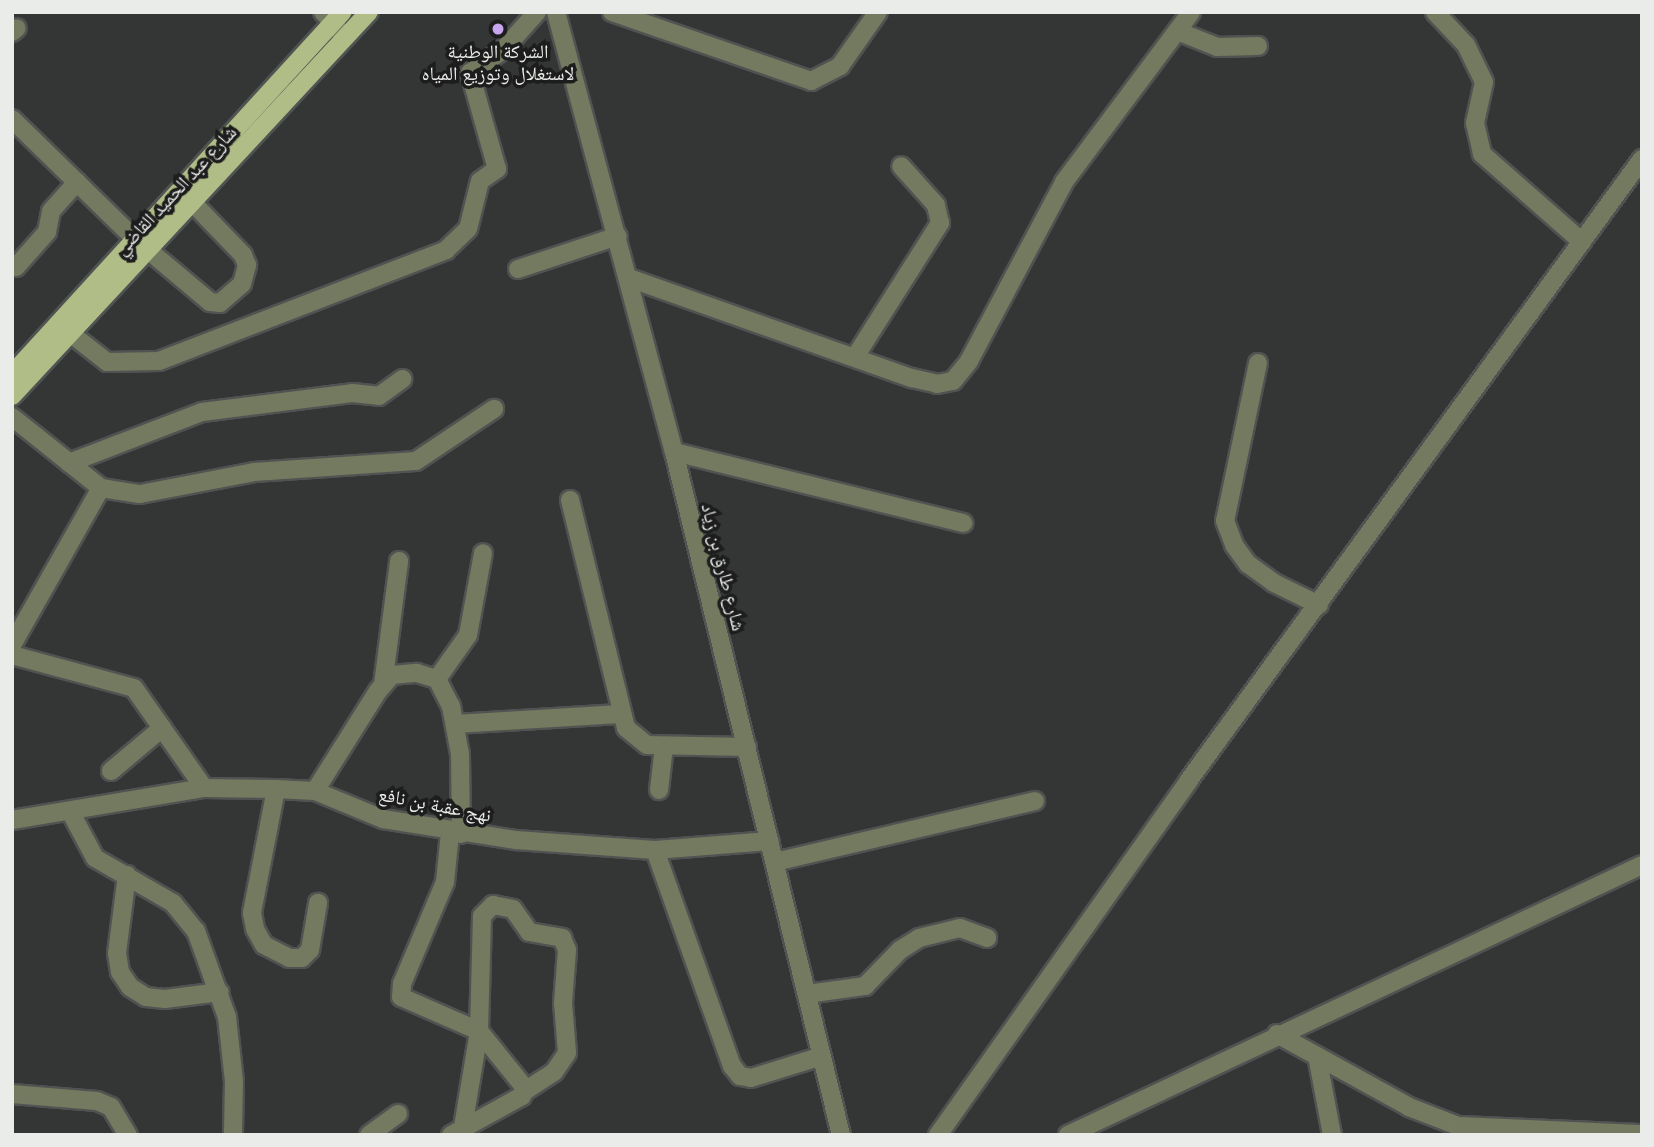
<!DOCTYPE html>
<html>
<head>
<meta charset="utf-8">
<style>
	body { margin:0 }
	#map { position:relative; width:1654px; height:1147px; overflow:hidden; background:#333634; font-family:Lato,"Noto Naskh Arabic",sans-serif }
	div>[style] { position:absolute }
	.roads { filter:drop-shadow(2px 0 #505351) drop-shadow(-2px 0 #505351) drop-shadow(0 2px #505351) drop-shadow(0 -2px #505351) }
	.minor>* { height:18px; margin:-9px; padding:0 9px; transform-origin:9px; border-radius:9px; background:#747a60 }
	.major>* { height:18px; margin:-9px; padding:0 9px; transform-origin:9px; border-radius:9px; background:#b1bd87 }
	.dots>* { width:19px; height:19px; translate:-50% -50%; box-sizing:border-box; border:4px solid #1c1d1c; border-radius:50% }
	span { translate:-50% -50%; white-space:nowrap; text-align:center; line-height:1.15; -webkit-text-stroke:7px #1c1d1c; paint-order:stroke }
	.poi-label { font-size:19px; color:#eaecea }
	.street-label { font-size:19px; color:#eaecea }
	.frame { position:absolute; inset:0; border:14px solid #eaecea; pointer-events:none }
</style>
</head>
<body>
<div id="map">
	<div class="roads">
		<div class="minor">
			<div style="left:323px;top:12px;width:33px;rotate:49deg"></div>
			<div style="left:556px;top:12px;width:456px;rotate:75deg"></div>
			<div style="left:674px;top:452px;width:703px;rotate:76.26deg"></div>
			<div style="left:612px;top:12px;width:211px;rotate:19.1deg"></div>
			<div style="left:811px;top:81px;width:33px;rotate:-27deg"></div>
			<div style="left:840px;top:66px;width:66px;rotate:-54.9deg"></div>
			<div style="left:1435px;top:12px;width:45px;rotate:46.8deg"></div>
			<div style="left:1466px;top:45px;width:41px;rotate:64.1deg"></div>
			<div style="left:1484px;top:82px;width:42px;rotate:102.4deg"></div>
			<div style="left:1475px;top:123px;width:32px;rotate:77deg"></div>
			<div style="left:1482px;top:154px;width:133px;rotate:41.3deg"></div>
			<div style="left:1177px;top:31px;width:43px;rotate:21.8deg"></div>
			<div style="left:1217px;top:47px;width:41px;rotate:-1.4deg"></div>
			<div style="left:12px;top:32px;width:6px;rotate:-39deg"></div>
			<div style="left:12px;top:119px;width:172px;rotate:44.3deg"></div>
			<div style="left:135px;top:239px;width:98px;rotate:40deg"></div>
			<div style="left:210px;top:302px;width:10px;rotate:6deg"></div>
			<div style="left:220px;top:303px;width:29px;rotate:-41deg"></div>
			<div style="left:242px;top:284px;width:20px;rotate:-75deg"></div>
			<div style="left:247px;top:265px;width:11px;rotate:-112deg"></div>
			<div style="left:243px;top:255px;width:74px;rotate:-133.9deg"></div>
			<div style="left:16px;top:267px;width:47px;rotate:-48.5deg"></div>
			<div style="left:47px;top:232px;width:21px;rotate:-79deg"></div>
			<div style="left:51px;top:211px;width:39px;rotate:-48deg"></div>
			<div style="left:518px;top:269px;width:105px;rotate:-18.3deg"></div>
			<div style="left:629px;top:278px;width:300px;rotate:19.5deg"></div>
			<div style="left:912px;top:378px;width:26px;rotate:13deg"></div>
			<div style="left:937px;top:384px;width:16px;rotate:-11deg"></div>
			<div style="left:953px;top:381px;width:26px;rotate:-51deg"></div>
			<div style="left:969px;top:361px;width:203px;rotate:-62deg"></div>
			<div style="left:1064px;top:182px;width:212px;rotate:-53.2deg"></div>
			<div style="left:70px;top:333px;width:47px;rotate:38.1deg"></div>
			<div style="left:107px;top:362px;width:52px;rotate:-1.1deg"></div>
			<div style="left:159px;top:361px;width:308px;rotate:-21.1deg"></div>
			<div style="left:446px;top:250px;width:30px;rotate:-44deg"></div>
			<div style="left:468px;top:229px;width:49px;rotate:-76deg"></div>
			<div style="left:480px;top:181px;width:21px;rotate:-35deg"></div>
			<div style="left:497px;top:169px;width:100px;rotate:-105.7deg"></div>
			<div style="left:470px;top:73px;width:40px;rotate:-34.9deg"></div>
			<div style="left:503px;top:50px;width:51px;rotate:-48.2deg"></div>
			<div style="left:855px;top:357px;width:159px;rotate:-57.6deg"></div>
			<div style="left:940px;top:223px;width:18px;rotate:-103deg"></div>
			<div style="left:936px;top:205px;width:52px;rotate:-131.9deg"></div>
			<div style="left:1258px;top:363px;width:161px;rotate:101.8deg"></div>
			<div style="left:1225px;top:521px;width:26px;rotate:69deg"></div>
			<div style="left:1234px;top:545px;width:24px;rotate:54deg"></div>
			<div style="left:1248px;top:564px;width:32px;rotate:36deg"></div>
			<div style="left:1274px;top:583px;width:50px;rotate:26.1deg"></div>
			<div style="left:12px;top:417px;width:114px;rotate:38.6deg"></div>
			<div style="left:101px;top:488px;width:39px;rotate:9deg"></div>
			<div style="left:140px;top:494px;width:116px;rotate:-10.9deg"></div>
			<div style="left:254px;top:472px;width:162px;rotate:-3.9deg"></div>
			<div style="left:416px;top:461px;width:94px;rotate:-33.7deg"></div>
			<div style="left:674px;top:452px;width:298px;rotate:13.8deg"></div>
			<div style="left:69px;top:463px;width:142px;rotate:-21deg"></div>
			<div style="left:202px;top:412px;width:151px;rotate:-7.2deg"></div>
			<div style="left:352px;top:393px;width:27px;rotate:6deg"></div>
			<div style="left:379px;top:396px;width:29px;rotate:-36deg"></div>
			<div style="left:570px;top:500px;width:235px;rotate:76.2deg"></div>
			<div style="left:626px;top:728px;width:27px;rotate:39deg"></div>
			<div style="left:647px;top:745px;width:100px;rotate:1.1deg"></div>
			<div style="left:12px;top:645px;width:180px;rotate:-60.5deg"></div>
			<div style="left:12px;top:655px;width:126px;rotate:15.1deg"></div>
			<div style="left:134px;top:688px;width:122px;rotate:55deg"></div>
			<div style="left:437px;top:679px;width:54px;rotate:-54.8deg"></div>
			<div style="left:468px;top:635px;width:83px;rotate:-79.6deg"></div>
			<div style="left:383px;top:685px;width:125px;rotate:-82.6deg"></div>
			<div style="left:455px;top:724px;width:165px;rotate:-3.5deg"></div>
			<div style="left:111px;top:771px;width:67px;rotate:-40.1deg"></div>
			<div style="left:276px;top:789px;width:126px;rotate:101deg"></div>
			<div style="left:252px;top:913px;width:16px;rotate:79deg"></div>
			<div style="left:255px;top:929px;width:18px;rotate:61deg"></div>
			<div style="left:264px;top:945px;width:28px;rotate:27deg"></div>
			<div style="left:289px;top:958px;width:13px"></div>
			<div style="left:302px;top:958px;width:11px;rotate:-45deg"></div>
			<div style="left:310px;top:950px;width:48px;rotate:-80.3deg"></div>
			<div style="left:659px;top:790px;width:44px;rotate:-83.5deg"></div>
			<div style="left:315px;top:791px;width:118px;rotate:-57.8deg"></div>
			<div style="left:378px;top:691px;width:21px;rotate:-49deg"></div>
			<div style="left:392px;top:675px;width:25px;rotate:-5deg"></div>
			<div style="left:417px;top:673px;width:21px;rotate:17deg"></div>
			<div style="left:437px;top:679px;width:30px;rotate:63deg"></div>
			<div style="left:451px;top:706px;width:49px;rotate:79.4deg"></div>
			<div style="left:460px;top:754px;width:80px;rotate:89.3deg"></div>
			<div style="left:70px;top:811px;width:53px;rotate:62deg"></div>
			<div style="left:95px;top:858px;width:90px;rotate:30deg"></div>
			<div style="left:173px;top:903px;width:36px;rotate:51deg"></div>
			<div style="left:196px;top:931px;width:91px;rotate:70.2deg"></div>
			<div style="left:227px;top:1017px;width:64px;rotate:83.8deg"></div>
			<div style="left:234px;top:1081px;width:54px;rotate:91.1deg"></div>
			<div style="left:12px;top:820px;width:195px;rotate:-9.5deg"></div>
			<div style="left:204px;top:788px;width:72px;rotate:0.8deg"></div>
			<div style="left:276px;top:789px;width:39px;rotate:3deg"></div>
			<div style="left:315px;top:791px;width:74px;rotate:22.4deg"></div>
			<div style="left:383px;top:819px;width:135px;rotate:9deg"></div>
			<div style="left:516px;top:840px;width:139px;rotate:4.1deg"></div>
			<div style="left:655px;top:850px;width:115px;rotate:-4.5deg"></div>
			<div style="left:450px;top:833px;width:49px;rotate:95.8deg"></div>
			<div style="left:445px;top:882px;width:111px;rotate:112.9deg"></div>
			<div style="left:402px;top:984px;width:13px;rotate:94deg"></div>
			<div style="left:401px;top:997px;width:85px;rotate:23.6deg"></div>
			<div style="left:479px;top:1031px;width:73px;rotate:51.1deg"></div>
			<div style="left:525px;top:1088px;width:9px;rotate:111deg"></div>
			<div style="left:522px;top:1096px;width:81px;rotate:151.2deg"></div>
			<div style="left:655px;top:850px;width:229px;rotate:70.4deg"></div>
			<div style="left:732px;top:1066px;width:13px;rotate:51deg"></div>
			<div style="left:740px;top:1076px;width:11px;rotate:10deg"></div>
			<div style="left:751px;top:1078px;width:74px;rotate:-17.2deg"></div>
			<div style="left:775px;top:862px;width:267px;rotate:-13.2deg"></div>
			<div style="left:127px;top:875px;width:79px;rotate:97.3deg"></div>
			<div style="left:117px;top:953px;width:19px;rotate:81deg"></div>
			<div style="left:120px;top:972px;width:18px;rotate:56deg"></div>
			<div style="left:130px;top:987px;width:19px;rotate:32deg"></div>
			<div style="left:146px;top:997px;width:19px;rotate:6deg"></div>
			<div style="left:165px;top:999px;width:55px;rotate:-7.3deg"></div>
			<div style="left:807px;top:994px;width:59px;rotate:-7.9deg"></div>
			<div style="left:865px;top:986px;width:50px;rotate:-45.8deg"></div>
			<div style="left:900px;top:950px;width:22px;rotate:-32deg"></div>
			<div style="left:919px;top:938px;width:42px;rotate:-13.7deg"></div>
			<div style="left:960px;top:928px;width:29px;rotate:20deg"></div>
			<div style="left:1277px;top:1034px;width:151px;rotate:28.9deg"></div>
			<div style="left:1409px;top:1107px;width:53px;rotate:21.2deg"></div>
			<div style="left:1458px;top:1126px;width:184px;rotate:2.5deg"></div>
			<div style="left:1318px;top:1061px;width:75px;rotate:79.3deg"></div>
			<div style="left:12px;top:1094px;width:85px;rotate:4.7deg"></div>
			<div style="left:97px;top:1101px;width:15px;rotate:23deg"></div>
			<div style="left:111px;top:1107px;width:33px;rotate:59deg"></div>
			<div style="left:463px;top:1127px;width:97px;rotate:-80.5deg"></div>
			<div style="left:479px;top:1031px;width:115px;rotate:-88.5deg"></div>
			<div style="left:482px;top:916px;width:16px;rotate:-45deg"></div>
			<div style="left:493px;top:905px;width:20px;rotate:11deg"></div>
			<div style="left:513px;top:909px;width:28px;rotate:55deg"></div>
			<div style="left:529px;top:932px;width:34px;rotate:10deg"></div>
			<div style="left:562px;top:938px;width:13px;rotate:67deg"></div>
			<div style="left:567px;top:950px;width:53px;rotate:94.3deg"></div>
			<div style="left:563px;top:1003px;width:50px;rotate:85.4deg"></div>
			<div style="left:567px;top:1053px;width:23px;rotate:124deg"></div>
			<div style="left:554px;top:1072px;width:37px;rotate:147deg"></div>
			<div style="left:369px;top:1135px;width:36px;rotate:-36deg"></div>
			<div style="left:938px;top:1135px;width:435px;rotate:-54.7deg"></div>
			<div style="left:1189px;top:780px;width:769px;rotate:-53.89deg"></div>
			<div style="left:1068px;top:1135px;width:634px;rotate:-25.19deg"></div>
		</div>
		<div class="major">
			<div style="left:12px;top:374px;width:490px;rotate:-47.6deg"></div>
			<div style="left:12px;top:396px;width:524px;rotate:-47.09deg"></div>
		</div>
	</div>
	<div class="dots">
		<div style="left:498px;top:29px;background:#c8a6ef"></div>
	</div>
	<div class="poi-label">
		<span style="left:498px;top:62px">الشركة الوطنية<br>لاستغلال وتوزيع المياه</span>
	</div>
	<div class="street-label">
		<span style="left:175px;top:190px;rotate:-47deg">شارع عبد الحميد القاضي</span>
		<span style="left:724px;top:567px;rotate:76deg">شارع طارق بن زياد</span>
		<span style="left:435px;top:804px;rotate:11deg">نهج عقبة بن نافع</span>
	</div>
	<div class="frame"></div>
</div>
</body>
</html>
